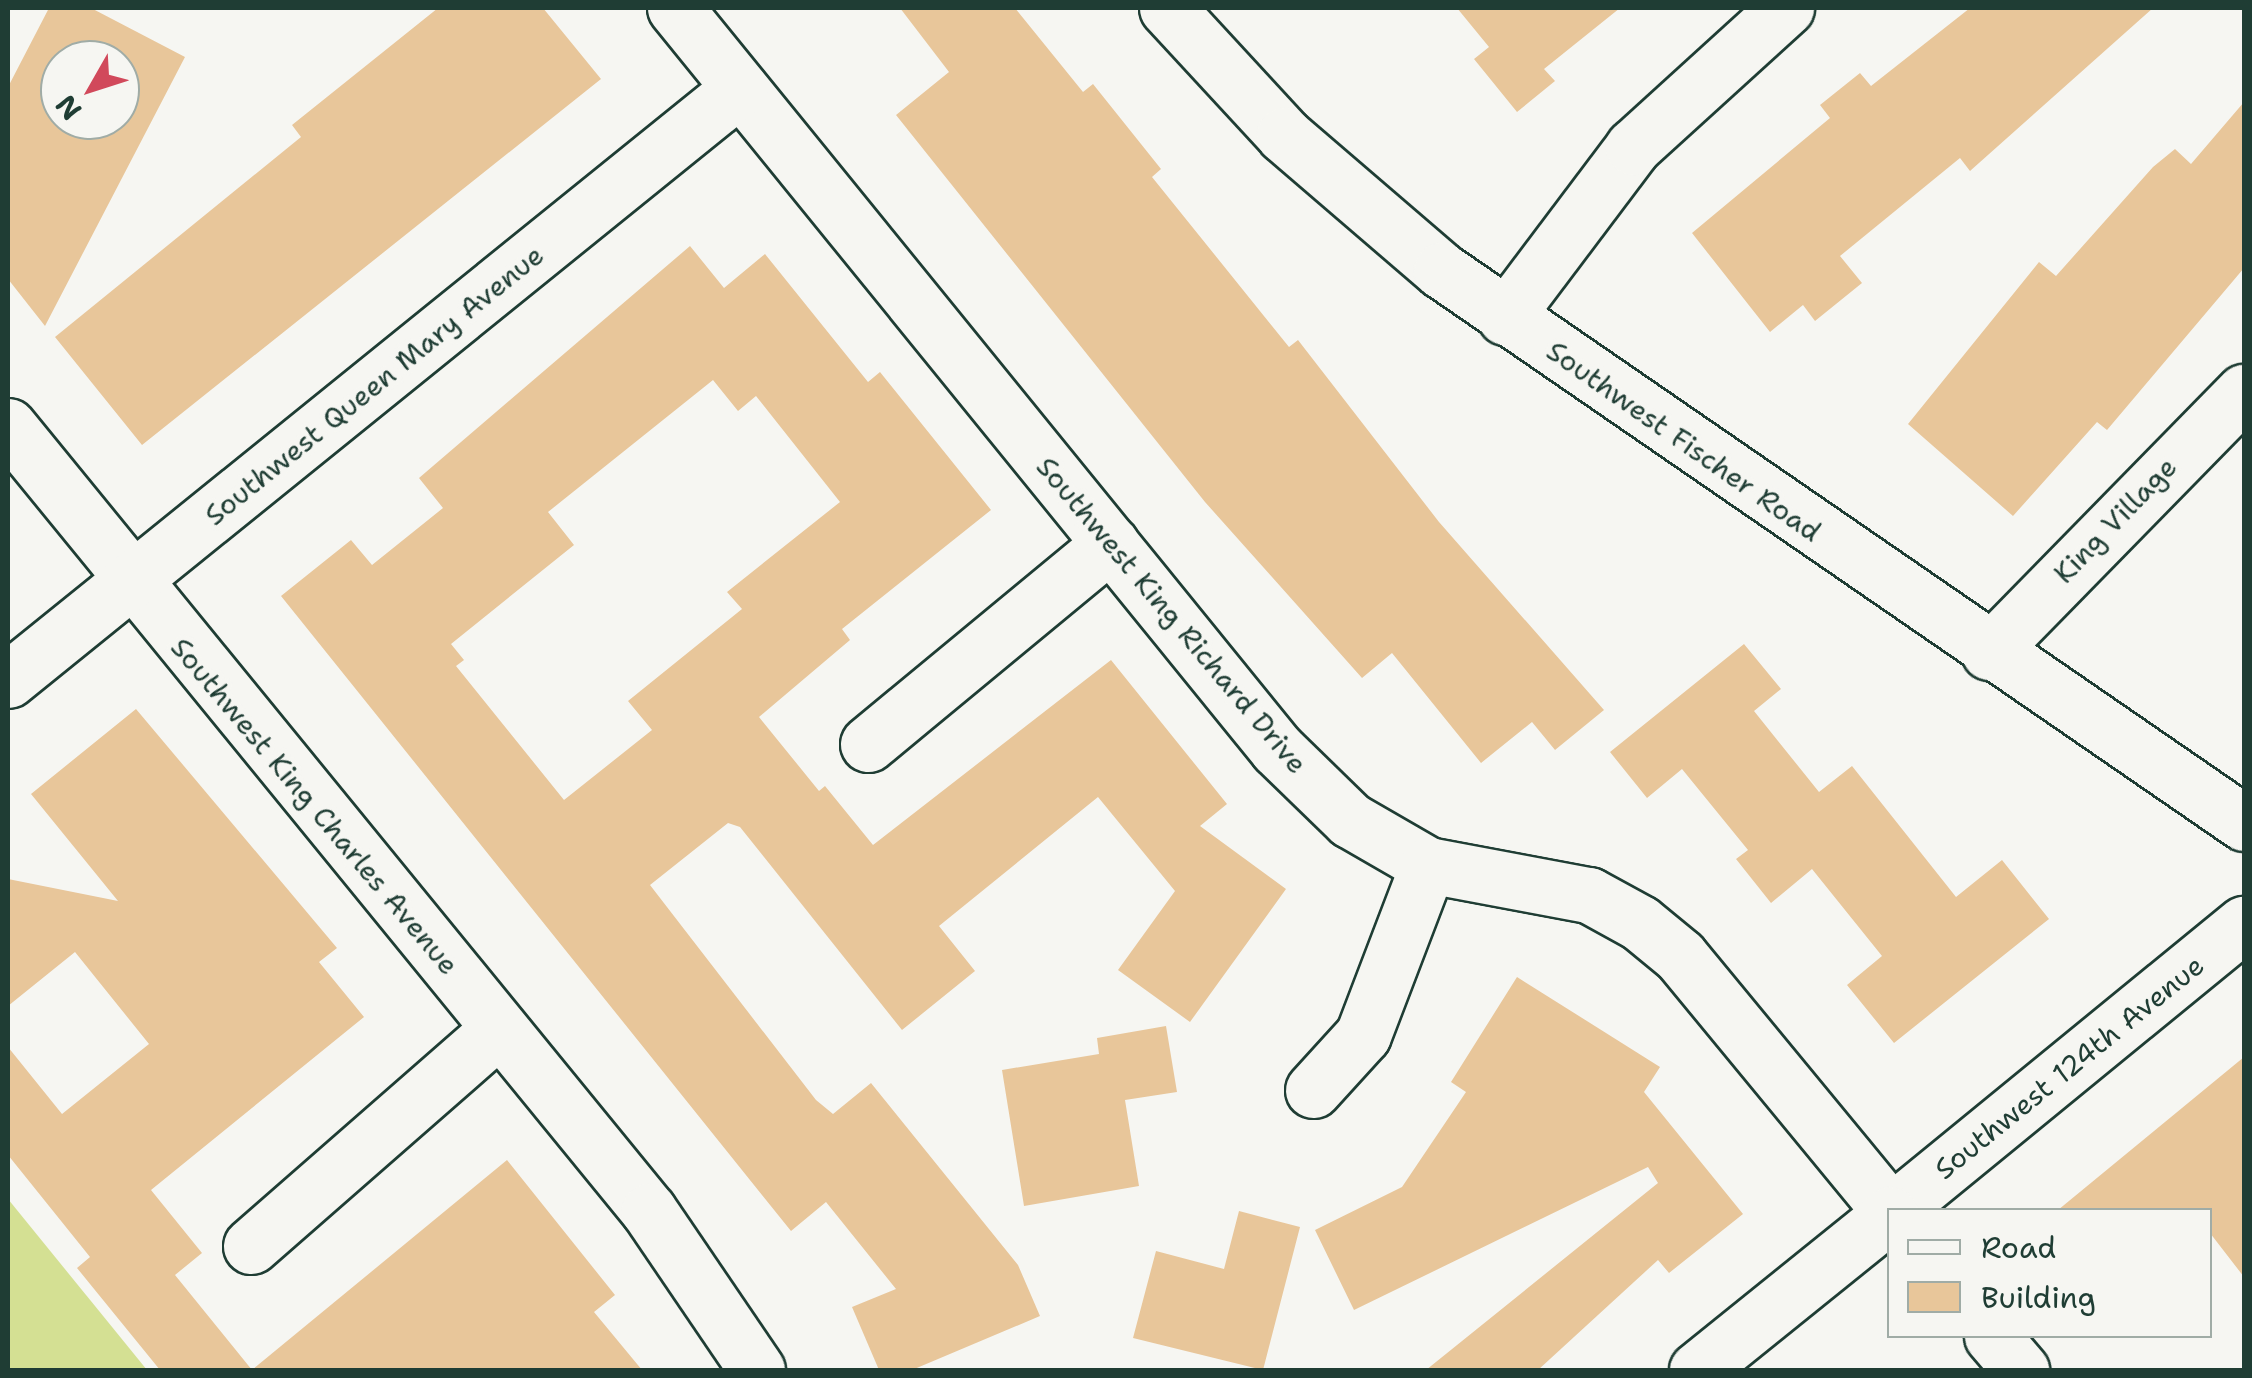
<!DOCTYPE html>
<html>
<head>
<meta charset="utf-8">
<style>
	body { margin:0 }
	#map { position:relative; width:2252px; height:1378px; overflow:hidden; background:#f6f6f2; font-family:"Shantell Sans",sans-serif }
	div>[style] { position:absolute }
	.green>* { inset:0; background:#d4e093 }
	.building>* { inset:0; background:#e8c69a }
	.roads { filter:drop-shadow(2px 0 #1f3d34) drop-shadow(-2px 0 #1f3d34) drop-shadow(0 2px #1f3d34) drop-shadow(0 -2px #1f3d34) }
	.minor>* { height:55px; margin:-27.5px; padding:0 27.5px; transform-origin:27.5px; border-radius:27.5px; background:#f6f6f2 }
	.tertiary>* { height:55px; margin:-27.5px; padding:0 27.5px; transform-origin:27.5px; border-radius:27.5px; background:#f6f6f2 }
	span { translate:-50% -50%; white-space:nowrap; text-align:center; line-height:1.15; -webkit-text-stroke:10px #f6f6f2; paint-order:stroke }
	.street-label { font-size:28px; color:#1f3d34 }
	.frame { position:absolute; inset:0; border:10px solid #1f3d34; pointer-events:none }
	.legend { position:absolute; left:1887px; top:1208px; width:325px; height:130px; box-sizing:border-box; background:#f6f6f2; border:2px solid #a0aca6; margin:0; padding:12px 18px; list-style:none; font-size:30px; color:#1f3d34 }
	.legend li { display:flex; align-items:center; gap:20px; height:50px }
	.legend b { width:50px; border:2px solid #a0aca6 }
	.north { position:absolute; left:40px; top:40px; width:100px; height:100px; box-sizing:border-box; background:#f6f6f2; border:2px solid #a0aca6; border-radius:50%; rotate:231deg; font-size:28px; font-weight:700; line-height:40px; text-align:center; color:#1f3d34 }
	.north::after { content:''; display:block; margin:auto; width:35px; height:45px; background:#d1495b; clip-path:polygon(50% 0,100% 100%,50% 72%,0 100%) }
</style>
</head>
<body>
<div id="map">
	<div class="green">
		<div style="clip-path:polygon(8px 1199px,147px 1370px,8px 1370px)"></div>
	</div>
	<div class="building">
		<div style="clip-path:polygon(evenodd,49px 8px,91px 8px,185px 57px,45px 326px,8px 279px,8px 87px,49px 8px,60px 60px,120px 60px,120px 120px,60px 120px,60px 60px)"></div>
		<div style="clip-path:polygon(438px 8px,543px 8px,601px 79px,142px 445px,55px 337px,301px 137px,292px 125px)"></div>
		<div style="clip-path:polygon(900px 8px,1015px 8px,1083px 92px,1093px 84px,1161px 169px,1152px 177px,1289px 347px,1298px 340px,1439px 522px,1604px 710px,1555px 750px,1532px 722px,1481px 763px,1392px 653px,1362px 678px,1205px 502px,896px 115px,949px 72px)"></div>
		<div style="clip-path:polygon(1457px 8px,1620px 8px,1544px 69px,1555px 81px,1517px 112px,1474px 59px,1489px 47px)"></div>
		<div style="clip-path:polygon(1970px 8px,2153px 8px,1970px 171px,1960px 158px,1840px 256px,1862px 283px,1815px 321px,1803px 305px,1770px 332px,1692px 233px,1830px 118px,1820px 105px,1860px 73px,1871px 86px)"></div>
		<div style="clip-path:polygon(2244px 102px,2244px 268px,2107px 430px,2097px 422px,2013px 516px,1908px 424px,2039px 262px,2056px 276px,2153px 167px,2175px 149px,2191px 164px)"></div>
		<div style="clip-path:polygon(evenodd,690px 246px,724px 288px,765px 254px,868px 382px,880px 372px,991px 510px,842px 629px,850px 640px,759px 717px,819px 791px,825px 786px,873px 845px,1111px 660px,1227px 804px,1200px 826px,1286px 889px,1190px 1022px,1118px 970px,1175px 891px,1098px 797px,939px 926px,975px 971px,902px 1030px,740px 827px,728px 823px,650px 885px,816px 1100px,833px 1114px,871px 1083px,1018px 1265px,1040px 1316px,912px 1370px,879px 1370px,852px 1307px,896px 1289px,826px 1202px,791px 1231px,281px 596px,351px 540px,372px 565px,443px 508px,419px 478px,690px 246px,713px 380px,738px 411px,756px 396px,840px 502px,727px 592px,742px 609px,628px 701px,652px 730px,564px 800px,456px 666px,464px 660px,451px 644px,574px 545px,548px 512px,713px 380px)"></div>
		<div style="clip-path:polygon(1744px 644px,1781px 689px,1754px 711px,1819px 792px,1852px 766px,1956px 897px,2002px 860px,2049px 919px,1894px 1043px,1847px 985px,1882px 956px,1812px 869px,1771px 903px,1736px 859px,1748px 850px,1682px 769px,1647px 798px,1610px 752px)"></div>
		<div style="clip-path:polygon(136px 709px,337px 948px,319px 962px,364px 1017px,151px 1190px,202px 1253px,175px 1275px,252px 1370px,507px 1160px,615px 1295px,594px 1312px,642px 1370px,160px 1370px,77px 1268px,90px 1257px,8px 1155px,8px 1047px,62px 1114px,149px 1044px,75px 952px,8px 1006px,8px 879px,118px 901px,31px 794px)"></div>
		<div style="clip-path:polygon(1517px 977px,1660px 1067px,1644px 1092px,1743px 1214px,1669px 1273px,1658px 1260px,1538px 1370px,1426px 1370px,1658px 1183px,1648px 1167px,1354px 1310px,1315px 1230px,1402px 1187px,1466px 1092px,1451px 1082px)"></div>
		<div style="clip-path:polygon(1166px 1026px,1177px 1092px,1125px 1100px,1139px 1186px,1024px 1206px,1002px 1070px,1099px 1054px,1097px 1038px)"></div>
		<div style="clip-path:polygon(2244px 1057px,2244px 1277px,2210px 1233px,2210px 1210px,2058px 1210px)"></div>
		<div style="clip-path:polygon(1239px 1211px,1300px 1227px,1263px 1370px,1133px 1338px,1156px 1251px,1224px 1269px)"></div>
	</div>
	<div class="roads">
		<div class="minor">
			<div style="left:675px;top:8px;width:955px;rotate:50.91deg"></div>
			<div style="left:1277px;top:749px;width:102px;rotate:44.2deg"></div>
			<div style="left:1350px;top:820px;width:90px;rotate:30deg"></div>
			<div style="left:1428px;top:865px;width:164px;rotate:10.6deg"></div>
			<div style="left:1589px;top:895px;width:58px;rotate:28.8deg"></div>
			<div style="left:1640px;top:923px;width:52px;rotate:39.5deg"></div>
			<div style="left:1680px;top:956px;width:330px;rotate:50.5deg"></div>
			<div style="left:1505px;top:317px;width:213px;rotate:-53deg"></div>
			<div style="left:1633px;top:147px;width:207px;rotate:-42.3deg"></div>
			<div style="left:8px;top:426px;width:1013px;rotate:50.77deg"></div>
			<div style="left:649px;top:1211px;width:192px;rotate:55.8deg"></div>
			<div style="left:1989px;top:652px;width:364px;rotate:-45.6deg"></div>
			<div style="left:8px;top:680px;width:941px;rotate:-38.96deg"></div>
			<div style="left:868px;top:744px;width:315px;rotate:-39.6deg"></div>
			<div style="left:1313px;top:1090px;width:74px;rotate:-47.7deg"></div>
			<div style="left:1363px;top:1035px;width:182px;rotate:-69.1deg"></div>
			<div style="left:1894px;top:1210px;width:452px;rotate:-39.3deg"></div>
			<div style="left:251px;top:1246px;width:330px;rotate:-41.2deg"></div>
			<div style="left:1992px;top:1336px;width:45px;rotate:49.5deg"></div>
			<div style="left:1697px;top:1370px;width:248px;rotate:-38.9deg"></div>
		</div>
		<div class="tertiary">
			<div style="left:1167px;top:8px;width:173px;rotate:47.3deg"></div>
			<div style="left:1284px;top:135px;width:207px;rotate:40.7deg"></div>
			<div style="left:1441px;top:270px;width:975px;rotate:34.55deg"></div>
		</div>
	</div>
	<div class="street-label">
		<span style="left:374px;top:385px;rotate:-39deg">Southwest Queen Mary Avenue</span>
		<span style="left:1684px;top:441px;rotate:35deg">Southwest Fischer Road</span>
		<span style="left:2115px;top:520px;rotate:-46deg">King Village</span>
		<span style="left:1172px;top:615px;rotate:50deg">Southwest King Richard Drive</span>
		<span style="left:315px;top:806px;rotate:50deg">Southwest King Charles Avenue</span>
		<span style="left:2069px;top:1067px;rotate:-39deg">Southwest 124th Avenue</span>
	</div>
	<div class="frame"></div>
	<ul class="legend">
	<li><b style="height:12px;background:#f6f6f2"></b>Road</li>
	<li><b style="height:28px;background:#e8c69a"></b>Building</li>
	</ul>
	<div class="north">N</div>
</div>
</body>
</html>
